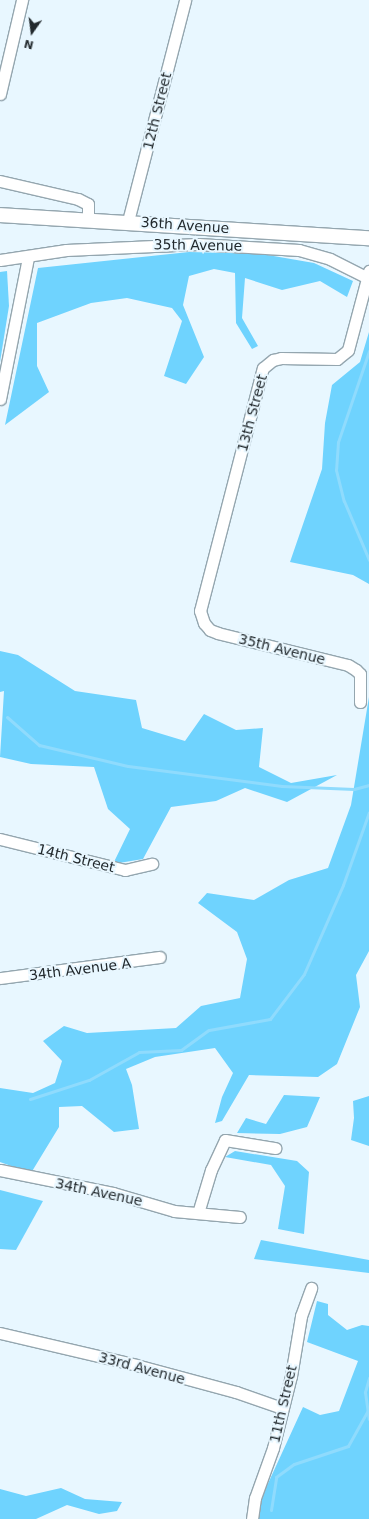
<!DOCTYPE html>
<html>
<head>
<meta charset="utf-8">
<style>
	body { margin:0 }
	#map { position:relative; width:369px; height:1519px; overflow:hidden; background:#e8f7ff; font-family:"DejaVu Sans",sans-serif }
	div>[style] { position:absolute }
	.forest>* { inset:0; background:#6fd3fe }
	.stream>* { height:3px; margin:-1.5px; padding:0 1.5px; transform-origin:1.5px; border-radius:1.5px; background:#8fdbfd }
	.roads { filter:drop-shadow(1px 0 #94a6af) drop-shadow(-1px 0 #94a6af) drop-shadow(0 1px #94a6af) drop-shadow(0 -1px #94a6af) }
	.minor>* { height:11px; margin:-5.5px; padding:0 5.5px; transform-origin:5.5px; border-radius:5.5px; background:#fff }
	.tertiary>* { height:14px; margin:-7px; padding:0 7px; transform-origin:7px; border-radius:7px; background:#fff }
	span { translate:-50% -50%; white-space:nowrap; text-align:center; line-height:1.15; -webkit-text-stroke:4px #e8f7ff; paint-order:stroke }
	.street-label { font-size:14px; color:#22292d }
	.north { position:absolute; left:12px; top:12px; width:40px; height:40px; -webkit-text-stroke:3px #e8f7ff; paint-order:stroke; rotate:194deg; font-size:11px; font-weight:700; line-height:16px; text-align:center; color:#22292d }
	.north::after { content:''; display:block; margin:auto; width:14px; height:18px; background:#22292d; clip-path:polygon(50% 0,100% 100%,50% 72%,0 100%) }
</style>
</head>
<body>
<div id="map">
	<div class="forest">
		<div style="clip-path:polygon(189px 252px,262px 254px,314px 263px,353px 281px,347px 297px,320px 281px,282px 290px,245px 278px,242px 318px,258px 346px,252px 349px,236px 323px,235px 273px,214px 269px,189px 276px,183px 305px,204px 357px,186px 384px,164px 376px,182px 321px,172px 308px,127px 298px,91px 303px,37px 323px,37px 366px,49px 392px,5px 425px,38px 268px)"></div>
		<div style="clip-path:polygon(7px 271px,9px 306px,0 362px,0 272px)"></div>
		<div style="clip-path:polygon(369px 332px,369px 584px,353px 575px,290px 562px,322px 469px,325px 423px,332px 385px,360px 362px)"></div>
		<div style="clip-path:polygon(0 651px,18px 655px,75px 691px,136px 700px,142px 728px,185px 741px,204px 714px,236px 730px,263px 728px,259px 767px,291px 783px,337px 775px,287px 802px,245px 788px,216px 801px,171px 807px,143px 859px,113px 864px,130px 829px,108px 809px,94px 767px,31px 764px,0 757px,4px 691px,0 692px)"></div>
		<div style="clip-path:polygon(369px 697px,369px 951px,356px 975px,360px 1007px,337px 1064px,318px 1077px,249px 1075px,222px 1121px,215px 1123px,222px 1097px,233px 1073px,215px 1048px,155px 1057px,126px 1069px,132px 1085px,139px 1129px,114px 1132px,82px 1106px,59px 1107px,59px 1127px,31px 1173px,0 1162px,0 1088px,33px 1093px,55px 1083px,62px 1061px,43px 1041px,64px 1026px,87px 1033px,176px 1028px,201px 1006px,240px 998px,247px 959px,237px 932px,198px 903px,207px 893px,254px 900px,289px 880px,328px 868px,351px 805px)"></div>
		<div style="clip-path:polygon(284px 1095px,320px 1097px,307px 1127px,280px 1134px,237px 1133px,246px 1118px,266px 1124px)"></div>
		<div style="clip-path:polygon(369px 1096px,369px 1146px,351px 1140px,354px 1118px,353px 1101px)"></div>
		<div style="clip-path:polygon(235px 1151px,297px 1161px,309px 1172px,304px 1234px,278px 1229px,285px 1186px,271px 1165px,225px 1157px)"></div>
		<div style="clip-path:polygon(0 1190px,43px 1201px,16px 1250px,0 1249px)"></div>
		<div style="clip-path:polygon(261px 1240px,369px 1260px,369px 1273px,254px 1259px)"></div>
		<div style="clip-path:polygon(317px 1301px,328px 1304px,328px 1315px,347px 1330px,362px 1325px,369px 1326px,369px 1519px,259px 1519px,260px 1501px,303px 1407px,320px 1415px,339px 1411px,358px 1361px,307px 1342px)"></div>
		<div style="clip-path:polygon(61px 1488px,85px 1499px,122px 1502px,117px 1511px,99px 1514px,67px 1505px,36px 1519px,0 1519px,0 1489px,26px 1496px)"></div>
	</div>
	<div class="stream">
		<div style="left:369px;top:351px;width:96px;rotate:108.8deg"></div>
		<div style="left:338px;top:442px;width:28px;rotate:94deg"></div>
		<div style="left:336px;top:470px;width:32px;rotate:76deg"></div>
		<div style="left:344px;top:501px;width:64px;rotate:67deg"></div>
		<div style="left:7px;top:717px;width:43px;rotate:41.2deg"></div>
		<div style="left:39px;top:745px;width:91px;rotate:13.3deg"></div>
		<div style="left:128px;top:766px;width:155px;rotate:7.4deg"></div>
		<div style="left:282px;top:786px;width:72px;rotate:2.4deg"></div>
		<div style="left:354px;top:789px;width:16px;rotate:-15deg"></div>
		<div style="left:30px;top:1099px;width:62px;rotate:-17.9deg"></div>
		<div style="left:89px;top:1080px;width:57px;rotate:-29.2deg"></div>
		<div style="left:139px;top:1052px;width:42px;rotate:-2.7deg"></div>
		<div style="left:181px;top:1050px;width:34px;rotate:-36deg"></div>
		<div style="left:209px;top:1030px;width:62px;rotate:-10.2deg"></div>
		<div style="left:270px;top:1019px;width:56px;rotate:-52.9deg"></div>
		<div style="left:304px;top:974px;width:97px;rotate:-66.3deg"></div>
		<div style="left:343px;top:885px;width:77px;rotate:-70.4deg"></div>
		<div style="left:369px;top:1378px;width:15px;rotate:106deg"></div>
		<div style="left:365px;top:1392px;width:27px;rotate:82deg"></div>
		<div style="left:271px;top:1510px;width:33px;rotate:-81deg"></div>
		<div style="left:276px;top:1477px;width:22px;rotate:-36deg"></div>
		<div style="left:294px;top:1464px;width:57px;rotate:-18.4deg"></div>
		<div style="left:348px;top:1446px;width:41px;rotate:-60.9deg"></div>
	</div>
	<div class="roads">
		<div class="minor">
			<div style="left:0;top:94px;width:97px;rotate:-76.8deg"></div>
			<div style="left:0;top:181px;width:80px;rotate:13deg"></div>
			<div style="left:78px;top:199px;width:11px;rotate:27deg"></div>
			<div style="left:88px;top:204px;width:15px;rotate:90deg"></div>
			<div style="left:128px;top:221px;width:228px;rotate:-75.5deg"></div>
			<div style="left:0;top:260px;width:67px;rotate:-8.6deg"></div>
			<div style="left:66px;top:250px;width:132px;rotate:-2.6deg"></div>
			<div style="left:198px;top:244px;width:101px;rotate:3.4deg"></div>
			<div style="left:299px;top:250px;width:32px;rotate:16deg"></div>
			<div style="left:330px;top:259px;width:42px;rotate:26.6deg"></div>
			<div style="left:0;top:399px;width:145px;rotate:-78.8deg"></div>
			<div style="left:360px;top:702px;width:28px;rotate:-90deg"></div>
			<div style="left:360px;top:674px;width:6px;rotate:-135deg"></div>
			<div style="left:356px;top:670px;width:9px;rotate:-148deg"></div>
			<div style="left:348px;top:665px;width:134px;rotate:-166.2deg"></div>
			<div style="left:218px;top:633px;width:9px;rotate:-159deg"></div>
			<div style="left:210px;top:630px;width:9px;rotate:-131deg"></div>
			<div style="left:204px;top:623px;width:13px;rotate:-108deg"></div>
			<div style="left:200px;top:611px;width:251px;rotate:-75.5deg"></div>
			<div style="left:263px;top:368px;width:13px;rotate:-39deg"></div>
			<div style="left:273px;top:360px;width:8px;rotate:-14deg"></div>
			<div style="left:281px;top:358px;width:56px;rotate:1deg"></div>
			<div style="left:337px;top:359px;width:14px;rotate:-39deg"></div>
			<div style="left:348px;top:350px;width:82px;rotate:-75.1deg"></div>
			<div style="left:0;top:839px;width:129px;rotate:13.9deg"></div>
			<div style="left:125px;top:870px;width:28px;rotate:-13deg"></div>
			<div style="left:0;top:978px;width:161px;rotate:-7.5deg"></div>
			<div style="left:0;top:1170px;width:115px;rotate:11.5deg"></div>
			<div style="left:113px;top:1193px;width:64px;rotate:16.4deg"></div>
			<div style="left:174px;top:1211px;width:66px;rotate:5.2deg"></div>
			<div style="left:198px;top:1213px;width:45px;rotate:-73.2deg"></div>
			<div style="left:211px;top:1170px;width:33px;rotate:-65deg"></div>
			<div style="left:225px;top:1140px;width:51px;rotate:9.1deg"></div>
			<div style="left:0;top:1333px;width:140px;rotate:13.2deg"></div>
			<div style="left:136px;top:1365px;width:104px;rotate:15.1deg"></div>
			<div style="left:236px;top:1392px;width:49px;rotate:19.2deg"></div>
			<div style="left:252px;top:1519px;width:21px;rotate:-82deg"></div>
			<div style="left:255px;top:1498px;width:53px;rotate:-70.2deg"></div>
			<div style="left:273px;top:1448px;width:74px;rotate:-76deg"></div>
			<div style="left:291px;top:1376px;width:61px;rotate:-80.5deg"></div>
			<div style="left:301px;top:1316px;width:30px;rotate:-70deg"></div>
		</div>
		<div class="tertiary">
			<div style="left:0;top:215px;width:370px;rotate:3.6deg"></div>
		</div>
	</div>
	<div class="street-label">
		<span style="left:157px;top:111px;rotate:-76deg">12th Street</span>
		<span style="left:185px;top:225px;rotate:4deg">36th Avenue</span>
		<span style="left:198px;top:245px;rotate:1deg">35th Avenue</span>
		<span style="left:252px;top:413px;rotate:-75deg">13th Street</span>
		<span style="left:282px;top:649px;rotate:14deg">35th Avenue</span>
		<span style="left:76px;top:858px;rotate:14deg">14th Street</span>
		<span style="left:80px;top:969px;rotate:-7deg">34th Avenue A</span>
		<span style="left:99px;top:1192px;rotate:12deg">34th Avenue</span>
		<span style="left:142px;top:1368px;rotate:15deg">33rd Avenue</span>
		<span style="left:283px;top:1404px;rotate:-77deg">11th Street</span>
	</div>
	<div class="north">N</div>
</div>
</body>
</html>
